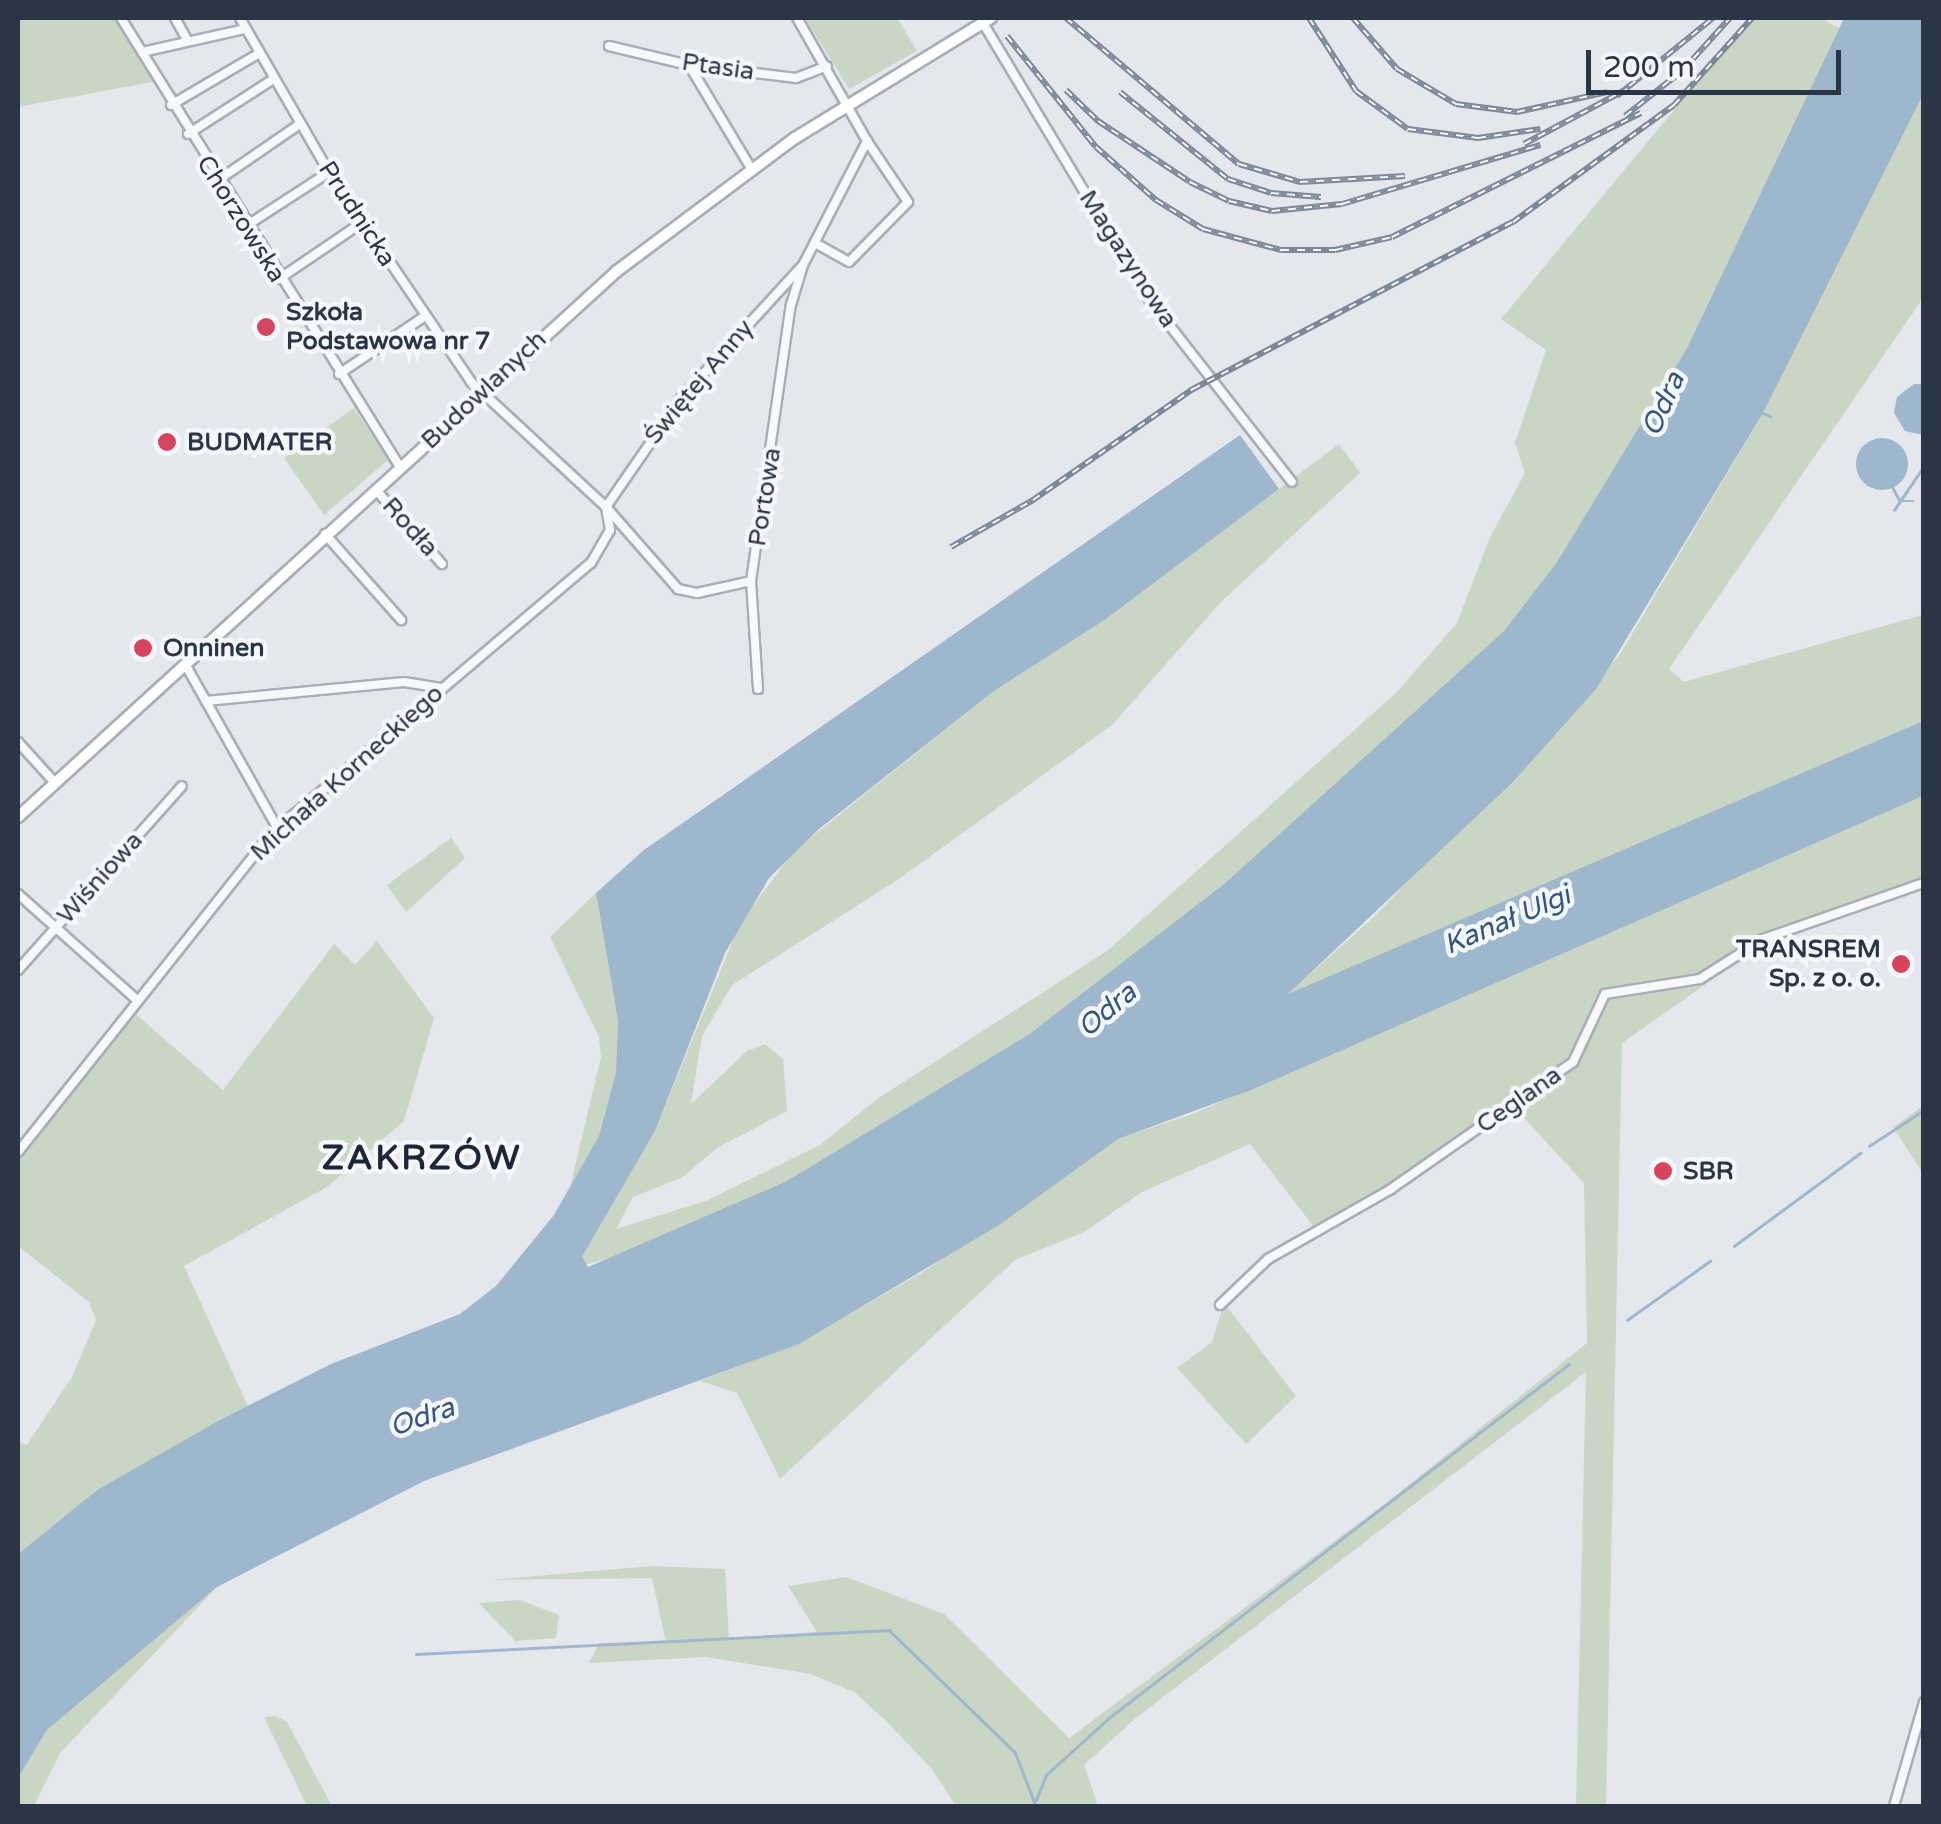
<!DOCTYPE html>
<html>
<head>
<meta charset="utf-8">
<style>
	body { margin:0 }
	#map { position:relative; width:1941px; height:1824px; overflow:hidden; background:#e4e7ec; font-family:"Varela Round",sans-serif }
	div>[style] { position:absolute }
	.green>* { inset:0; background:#cad6c4 }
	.water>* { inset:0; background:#9eb7cd }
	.round { border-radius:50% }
	.stream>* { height:2.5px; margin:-1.25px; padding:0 1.25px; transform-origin:1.25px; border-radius:1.25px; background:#9eb7cd }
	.roads { filter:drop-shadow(2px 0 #a8aeb7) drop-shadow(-2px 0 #a8aeb7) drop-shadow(0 2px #a8aeb7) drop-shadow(0 -2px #a8aeb7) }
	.street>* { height:8px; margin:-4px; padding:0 4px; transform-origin:4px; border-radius:4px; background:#f7f8fa }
	.secondary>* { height:10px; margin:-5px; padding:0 5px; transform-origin:5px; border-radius:5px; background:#fff }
	.rail>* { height:6px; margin-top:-3px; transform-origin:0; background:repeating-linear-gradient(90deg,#f4f6f9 0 8px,#7c8797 0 16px); box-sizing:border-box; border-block:2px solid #7c8797 }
	.dots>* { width:28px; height:28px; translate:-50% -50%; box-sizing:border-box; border:5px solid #f4f6f9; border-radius:50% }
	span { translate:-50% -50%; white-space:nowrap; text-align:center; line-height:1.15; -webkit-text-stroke:9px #f4f6f9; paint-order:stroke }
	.street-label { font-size:25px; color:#2a3546 }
	.poi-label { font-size:25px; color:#2a3546; font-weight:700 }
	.left { translate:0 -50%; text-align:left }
	.right { translate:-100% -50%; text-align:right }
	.water-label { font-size:28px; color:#32567c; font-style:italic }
	.district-label { font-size:35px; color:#1c2637; font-weight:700; letter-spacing:2.5px }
	.frame { position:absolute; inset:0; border:20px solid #2a3546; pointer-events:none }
	.scale { position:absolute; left:1586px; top:50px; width:255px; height:45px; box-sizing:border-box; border:5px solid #2a3546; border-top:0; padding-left:12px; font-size:30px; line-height:35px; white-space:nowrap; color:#2a3546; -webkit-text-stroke:8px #f4f6f9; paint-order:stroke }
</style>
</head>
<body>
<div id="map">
	<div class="green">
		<div style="clip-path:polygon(18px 18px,121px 18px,157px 81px,18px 107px)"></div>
		<div style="clip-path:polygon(805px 18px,897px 18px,917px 51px,849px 89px)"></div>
		<div style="clip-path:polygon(1750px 18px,1821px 18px,1839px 28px,1687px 348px,1557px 562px,1504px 631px,1224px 884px,1028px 1035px,785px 1182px,625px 1255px,583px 1265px,582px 1257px,655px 1131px,740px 923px,794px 851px,994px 691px,1106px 619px,1339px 444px,1360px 473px,1220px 603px,1112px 725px,896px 881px,732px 985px,702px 1036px,691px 1104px,747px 1051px,765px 1044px,783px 1059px,787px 1111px,717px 1148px,683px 1177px,633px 1197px,616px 1229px,708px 1200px,820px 1145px,877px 1099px,1107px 951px,1397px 692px,1457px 623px,1490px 537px,1525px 473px,1515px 443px,1546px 350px,1501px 319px)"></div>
		<div style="clip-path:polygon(1923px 95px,1923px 298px,1669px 669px,1684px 682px,1923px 615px,1923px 721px,1284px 997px,1375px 916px,1619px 656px,1763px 413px)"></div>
		<div style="clip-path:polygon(354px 408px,388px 460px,324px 515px,284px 458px)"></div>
		<div style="clip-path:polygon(1923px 796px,1923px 883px,1774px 936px,1622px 1043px,1606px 1806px,1576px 1806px,1586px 1372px,1136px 1718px,1084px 1765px,1098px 1806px,956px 1806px,932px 1769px,884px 1719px,854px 1692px,811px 1674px,706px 1657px,589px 1663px,599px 1643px,666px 1642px,652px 1578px,491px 1580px,652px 1566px,725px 1569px,729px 1639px,817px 1632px,788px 1586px,846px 1577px,944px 1614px,1069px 1738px,1386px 1503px,1587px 1343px,1584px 1183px,1512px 1105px,1317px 1231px,1250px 1144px,1142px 1192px,1084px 1232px,1015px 1260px,780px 1479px,737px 1393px,700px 1381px,799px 1343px,923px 1272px,1117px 1139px,1193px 1114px)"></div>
		<div style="clip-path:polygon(451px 838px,465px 858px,406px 912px,387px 885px)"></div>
		<div style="clip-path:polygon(596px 893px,618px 1021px,616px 1072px,599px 1136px,569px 1192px,601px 1057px,599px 1037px,550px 937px)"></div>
		<div style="clip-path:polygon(377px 941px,434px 1018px,404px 1121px,327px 1187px,184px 1266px,248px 1406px,97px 1490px,18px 1554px,18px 1441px,27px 1445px,72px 1377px,96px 1320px,89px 1302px,18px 1246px,18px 1152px,130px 1009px,223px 1090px,334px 944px,355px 965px)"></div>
		<div style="clip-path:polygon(1923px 1106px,1923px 1174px,1893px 1127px)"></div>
		<div style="clip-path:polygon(1224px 1303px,1296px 1396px,1246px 1444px,1177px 1368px,1212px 1342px)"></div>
		<div style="clip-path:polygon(217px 1587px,61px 1752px,34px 1806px,18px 1806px,18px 1778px,47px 1730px)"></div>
		<div style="clip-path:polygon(520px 1600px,559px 1615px,556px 1638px,515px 1641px,479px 1603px)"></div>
		<div style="clip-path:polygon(276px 1716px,287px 1722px,332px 1806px,307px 1806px,264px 1717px)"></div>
	</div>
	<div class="water">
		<div style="clip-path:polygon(1844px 18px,1923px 18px,1923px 95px,1763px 413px,1596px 689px,1513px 782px,1288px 994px,1923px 721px,1923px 796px,1251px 1090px,1118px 1139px,999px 1225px,799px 1344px,424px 1481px,217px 1587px,47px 1730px,18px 1778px,18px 1554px,97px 1490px,218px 1421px,331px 1364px,460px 1314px,496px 1286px,554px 1215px,599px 1136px,616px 1072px,618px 1021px,596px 893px,644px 850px,1240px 435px,1279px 489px,1106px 619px,994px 691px,819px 829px,769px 878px,725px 953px,655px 1131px,582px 1257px,588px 1267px,785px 1182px,1028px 1035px,1224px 884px,1504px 631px,1557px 562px,1687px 348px)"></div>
		<div style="clip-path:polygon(1914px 384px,1923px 384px,1923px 435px,1905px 431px,1894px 413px,1897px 397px)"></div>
		<div class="round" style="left:1856px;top:438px;width:52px;height:52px"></div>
	</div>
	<div class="stream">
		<div style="left:1763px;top:413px;width:8px;rotate:23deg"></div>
		<div style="left:1893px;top:488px;width:15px;rotate:62deg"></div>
		<div style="left:1900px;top:501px;width:13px"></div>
		<div style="left:1894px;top:510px;width:53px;rotate:-55.7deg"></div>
		<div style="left:1869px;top:1146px;width:66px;rotate:-33.2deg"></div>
		<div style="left:1734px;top:1246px;width:157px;rotate:-36.4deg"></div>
		<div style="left:1627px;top:1320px;width:102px;rotate:-35.4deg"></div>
		<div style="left:416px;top:1654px;width:474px;rotate:-2.9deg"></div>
		<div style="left:889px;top:1630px;width:175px;rotate:44.1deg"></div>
		<div style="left:1015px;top:1752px;width:58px;rotate:68.7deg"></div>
		<div style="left:1036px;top:1800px;width:27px;rotate:-68deg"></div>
		<div style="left:1046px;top:1775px;width:86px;rotate:-42.2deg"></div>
		<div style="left:1110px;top:1717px;width:579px;rotate:-37.56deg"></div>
	</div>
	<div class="roads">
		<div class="street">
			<div style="left:121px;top:18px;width:529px;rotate:58.14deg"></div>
			<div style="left:175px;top:18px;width:26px;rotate:61deg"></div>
			<div style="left:240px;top:18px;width:178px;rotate:60deg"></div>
			<div style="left:329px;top:172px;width:254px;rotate:55.9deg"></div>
			<div style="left:471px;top:382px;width:184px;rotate:42.8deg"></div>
			<div style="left:606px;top:507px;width:109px;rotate:48.7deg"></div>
			<div style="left:678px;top:589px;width:19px;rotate:12deg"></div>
			<div style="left:697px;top:593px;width:55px;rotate:-12.5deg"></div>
			<div style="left:983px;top:23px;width:322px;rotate:59deg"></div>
			<div style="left:1149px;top:299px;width:232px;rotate:52deg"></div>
			<div style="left:609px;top:46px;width:82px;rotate:13.4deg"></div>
			<div style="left:689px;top:65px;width:108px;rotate:6.9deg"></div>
			<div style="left:796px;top:78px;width:33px;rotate:-21deg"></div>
			<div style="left:142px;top:52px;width:106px;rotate:-12.6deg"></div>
			<div style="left:689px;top:65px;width:122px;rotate:59deg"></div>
			<div style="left:171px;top:105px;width:101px;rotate:-30.4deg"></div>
			<div style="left:188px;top:134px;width:100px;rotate:-32.7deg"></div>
			<div style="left:217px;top:181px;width:101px;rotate:-34.5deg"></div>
			<div style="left:246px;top:226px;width:99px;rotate:-33deg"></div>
			<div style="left:815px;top:243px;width:39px;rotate:29deg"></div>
			<div style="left:849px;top:262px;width:84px;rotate:-45.5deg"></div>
			<div style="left:908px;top:202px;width:73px;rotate:-123.9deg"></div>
			<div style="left:279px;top:279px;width:102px;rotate:-34.2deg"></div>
			<div style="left:339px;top:374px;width:104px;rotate:-34deg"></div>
			<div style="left:376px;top:490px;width:99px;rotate:48.3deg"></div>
			<div style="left:606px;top:507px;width:134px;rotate:-55.4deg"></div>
			<div style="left:682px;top:397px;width:175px;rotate:-47.5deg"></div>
			<div style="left:325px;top:534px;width:115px;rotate:48.5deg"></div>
			<div style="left:185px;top:664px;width:189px;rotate:60.6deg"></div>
			<div style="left:758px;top:689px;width:108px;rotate:-93.7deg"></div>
			<div style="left:751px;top:581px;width:279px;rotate:-81.8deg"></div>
			<div style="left:791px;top:305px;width:42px;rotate:-73.3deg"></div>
			<div style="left:803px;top:265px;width:140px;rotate:-62.7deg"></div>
			<div style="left:867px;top:141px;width:142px;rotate:-119.6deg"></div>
			<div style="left:206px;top:701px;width:199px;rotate:-5.5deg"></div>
			<div style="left:404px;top:682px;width:39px;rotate:9deg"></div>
			<div style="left:18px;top:742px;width:55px;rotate:47.9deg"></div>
			<div style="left:18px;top:894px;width:159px;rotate:41.7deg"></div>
			<div style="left:18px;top:970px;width:246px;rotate:-48.3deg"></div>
			<div style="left:18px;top:1152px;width:406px;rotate:-51.5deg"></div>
			<div style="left:271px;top:834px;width:419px;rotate:-40.3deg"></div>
			<div style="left:591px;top:563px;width:38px;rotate:-60deg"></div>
			<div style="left:610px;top:530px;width:23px;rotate:-100deg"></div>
			<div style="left:1220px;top:1305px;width:66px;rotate:-43.8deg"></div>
			<div style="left:1268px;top:1259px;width:142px;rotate:-29.6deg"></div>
			<div style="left:1391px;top:1189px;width:222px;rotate:-34.9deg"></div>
			<div style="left:1573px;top:1062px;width:75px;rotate:-64.8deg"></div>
			<div style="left:1605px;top:994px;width:96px;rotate:-9deg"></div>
			<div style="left:1700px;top:979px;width:75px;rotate:-32.4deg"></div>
			<div style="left:1763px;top:939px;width:170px;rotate:-19.2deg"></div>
			<div style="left:1894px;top:1806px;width:108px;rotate:-73.9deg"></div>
		</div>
		<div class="secondary">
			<div style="left:18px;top:817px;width:811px;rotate:-42.35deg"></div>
			<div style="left:617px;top:271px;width:222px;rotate:-36.8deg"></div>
			<div style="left:795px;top:138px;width:230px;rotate:-31.5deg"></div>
		</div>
	</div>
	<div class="rail">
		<div style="left:1066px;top:18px;width:226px;rotate:40.2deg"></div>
		<div style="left:1239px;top:164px;width:64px;rotate:16.4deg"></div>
		<div style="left:1300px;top:182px;width:105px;rotate:-3.3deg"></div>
		<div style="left:1309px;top:18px;width:87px;rotate:57.2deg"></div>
		<div style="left:1356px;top:91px;width:64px;rotate:36.2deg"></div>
		<div style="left:1408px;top:129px;width:71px;rotate:7.3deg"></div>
		<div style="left:1478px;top:138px;width:63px;rotate:-8.3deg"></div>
		<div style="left:1353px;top:18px;width:67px;rotate:49.2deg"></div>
		<div style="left:1397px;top:69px;width:69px;rotate:30.7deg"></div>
		<div style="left:1456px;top:104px;width:62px;rotate:7.5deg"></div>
		<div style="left:1517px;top:112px;width:92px;rotate:-12.5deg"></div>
		<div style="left:1007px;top:36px;width:142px;rotate:51.3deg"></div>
		<div style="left:1096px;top:147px;width:80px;rotate:41.5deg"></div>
		<div style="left:1156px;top:200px;width:55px;rotate:31.7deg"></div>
		<div style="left:1203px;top:229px;width:81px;rotate:15.1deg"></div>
		<div style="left:1281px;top:250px;width:54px"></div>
		<div style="left:1335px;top:250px;width:58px;rotate:-12.8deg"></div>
		<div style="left:1392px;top:237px;width:278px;rotate:-26.5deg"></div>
		<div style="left:1066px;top:90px;width:45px;rotate:44.1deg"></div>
		<div style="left:1098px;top:121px;width:110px;rotate:33.5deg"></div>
		<div style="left:1190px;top:182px;width:43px;rotate:26deg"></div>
		<div style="left:1229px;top:201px;width:44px;rotate:13.1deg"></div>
		<div style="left:1272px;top:211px;width:70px;rotate:-5.7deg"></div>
		<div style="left:1342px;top:204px;width:207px;rotate:-16.6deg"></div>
		<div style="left:1120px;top:92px;width:139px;rotate:38.9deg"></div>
		<div style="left:1228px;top:179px;width:45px;rotate:18deg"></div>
		<div style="left:1271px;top:193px;width:50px;rotate:4.6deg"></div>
		<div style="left:1617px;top:96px;width:124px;rotate:-39.1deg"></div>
		<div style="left:1625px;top:116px;width:74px;rotate:-38.4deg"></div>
		<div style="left:1683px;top:70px;width:70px;rotate:-47.9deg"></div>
		<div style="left:1524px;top:144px;width:117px;rotate:-28.1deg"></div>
		<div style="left:951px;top:547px;width:95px;rotate:-29.8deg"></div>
		<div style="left:1033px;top:500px;width:195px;rotate:-34.8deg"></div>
		<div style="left:1193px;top:389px;width:361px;rotate:-27.6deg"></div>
		<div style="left:1513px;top:222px;width:199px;rotate:-36deg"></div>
		<div style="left:1674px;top:105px;width:117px;rotate:-48.1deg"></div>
	</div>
	<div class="dots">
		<div style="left:266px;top:327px;background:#d54560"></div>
		<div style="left:167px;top:442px;background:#d54560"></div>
		<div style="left:143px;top:648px;background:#d54560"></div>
		<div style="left:1901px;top:964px;background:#d54560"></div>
		<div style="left:1663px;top:1171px;background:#d54560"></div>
	</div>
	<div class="street-label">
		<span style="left:718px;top:67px;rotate:8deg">Ptasia</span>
		<span style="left:357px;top:214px;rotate:57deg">Prudnicka</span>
		<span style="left:241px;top:219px;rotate:58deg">Chorzowska</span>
		<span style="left:1128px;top:259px;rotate:57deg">Magazynowa</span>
		<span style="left:699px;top:382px;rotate:-50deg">Świętej Anny</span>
		<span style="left:484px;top:390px;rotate:-43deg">Budowlanych</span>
		<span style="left:765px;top:497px;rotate:-81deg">Portowa</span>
		<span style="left:410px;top:527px;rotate:48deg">Rodła</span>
		<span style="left:347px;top:773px;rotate:-42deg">Michała Korneckiego</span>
		<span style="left:100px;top:878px;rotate:-48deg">Wiśniowa</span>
		<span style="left:1519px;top:1100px;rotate:-35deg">Ceglana</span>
	</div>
	<div class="poi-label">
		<span class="left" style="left:286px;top:327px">Szkoła<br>Podstawowa nr 7</span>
		<span class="left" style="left:187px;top:442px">BUDMATER</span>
		<span class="left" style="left:163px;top:648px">Onninen</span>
		<span class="right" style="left:1881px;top:964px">TRANSREM<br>Sp. z o. o.</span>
		<span class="left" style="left:1683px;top:1171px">SBR</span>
	</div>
	<div class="water-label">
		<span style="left:1663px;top:404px;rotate:-66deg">Odra</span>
		<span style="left:1507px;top:920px;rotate:-23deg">Kanał Ulgi</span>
		<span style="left:1107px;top:1010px;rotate:-40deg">Odra</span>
		<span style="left:422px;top:1417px;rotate:-19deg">Odra</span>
	</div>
	<div class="district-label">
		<span style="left:422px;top:1158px">ZAKRZÓW</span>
	</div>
	<div class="frame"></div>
	<div class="scale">200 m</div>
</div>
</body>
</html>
